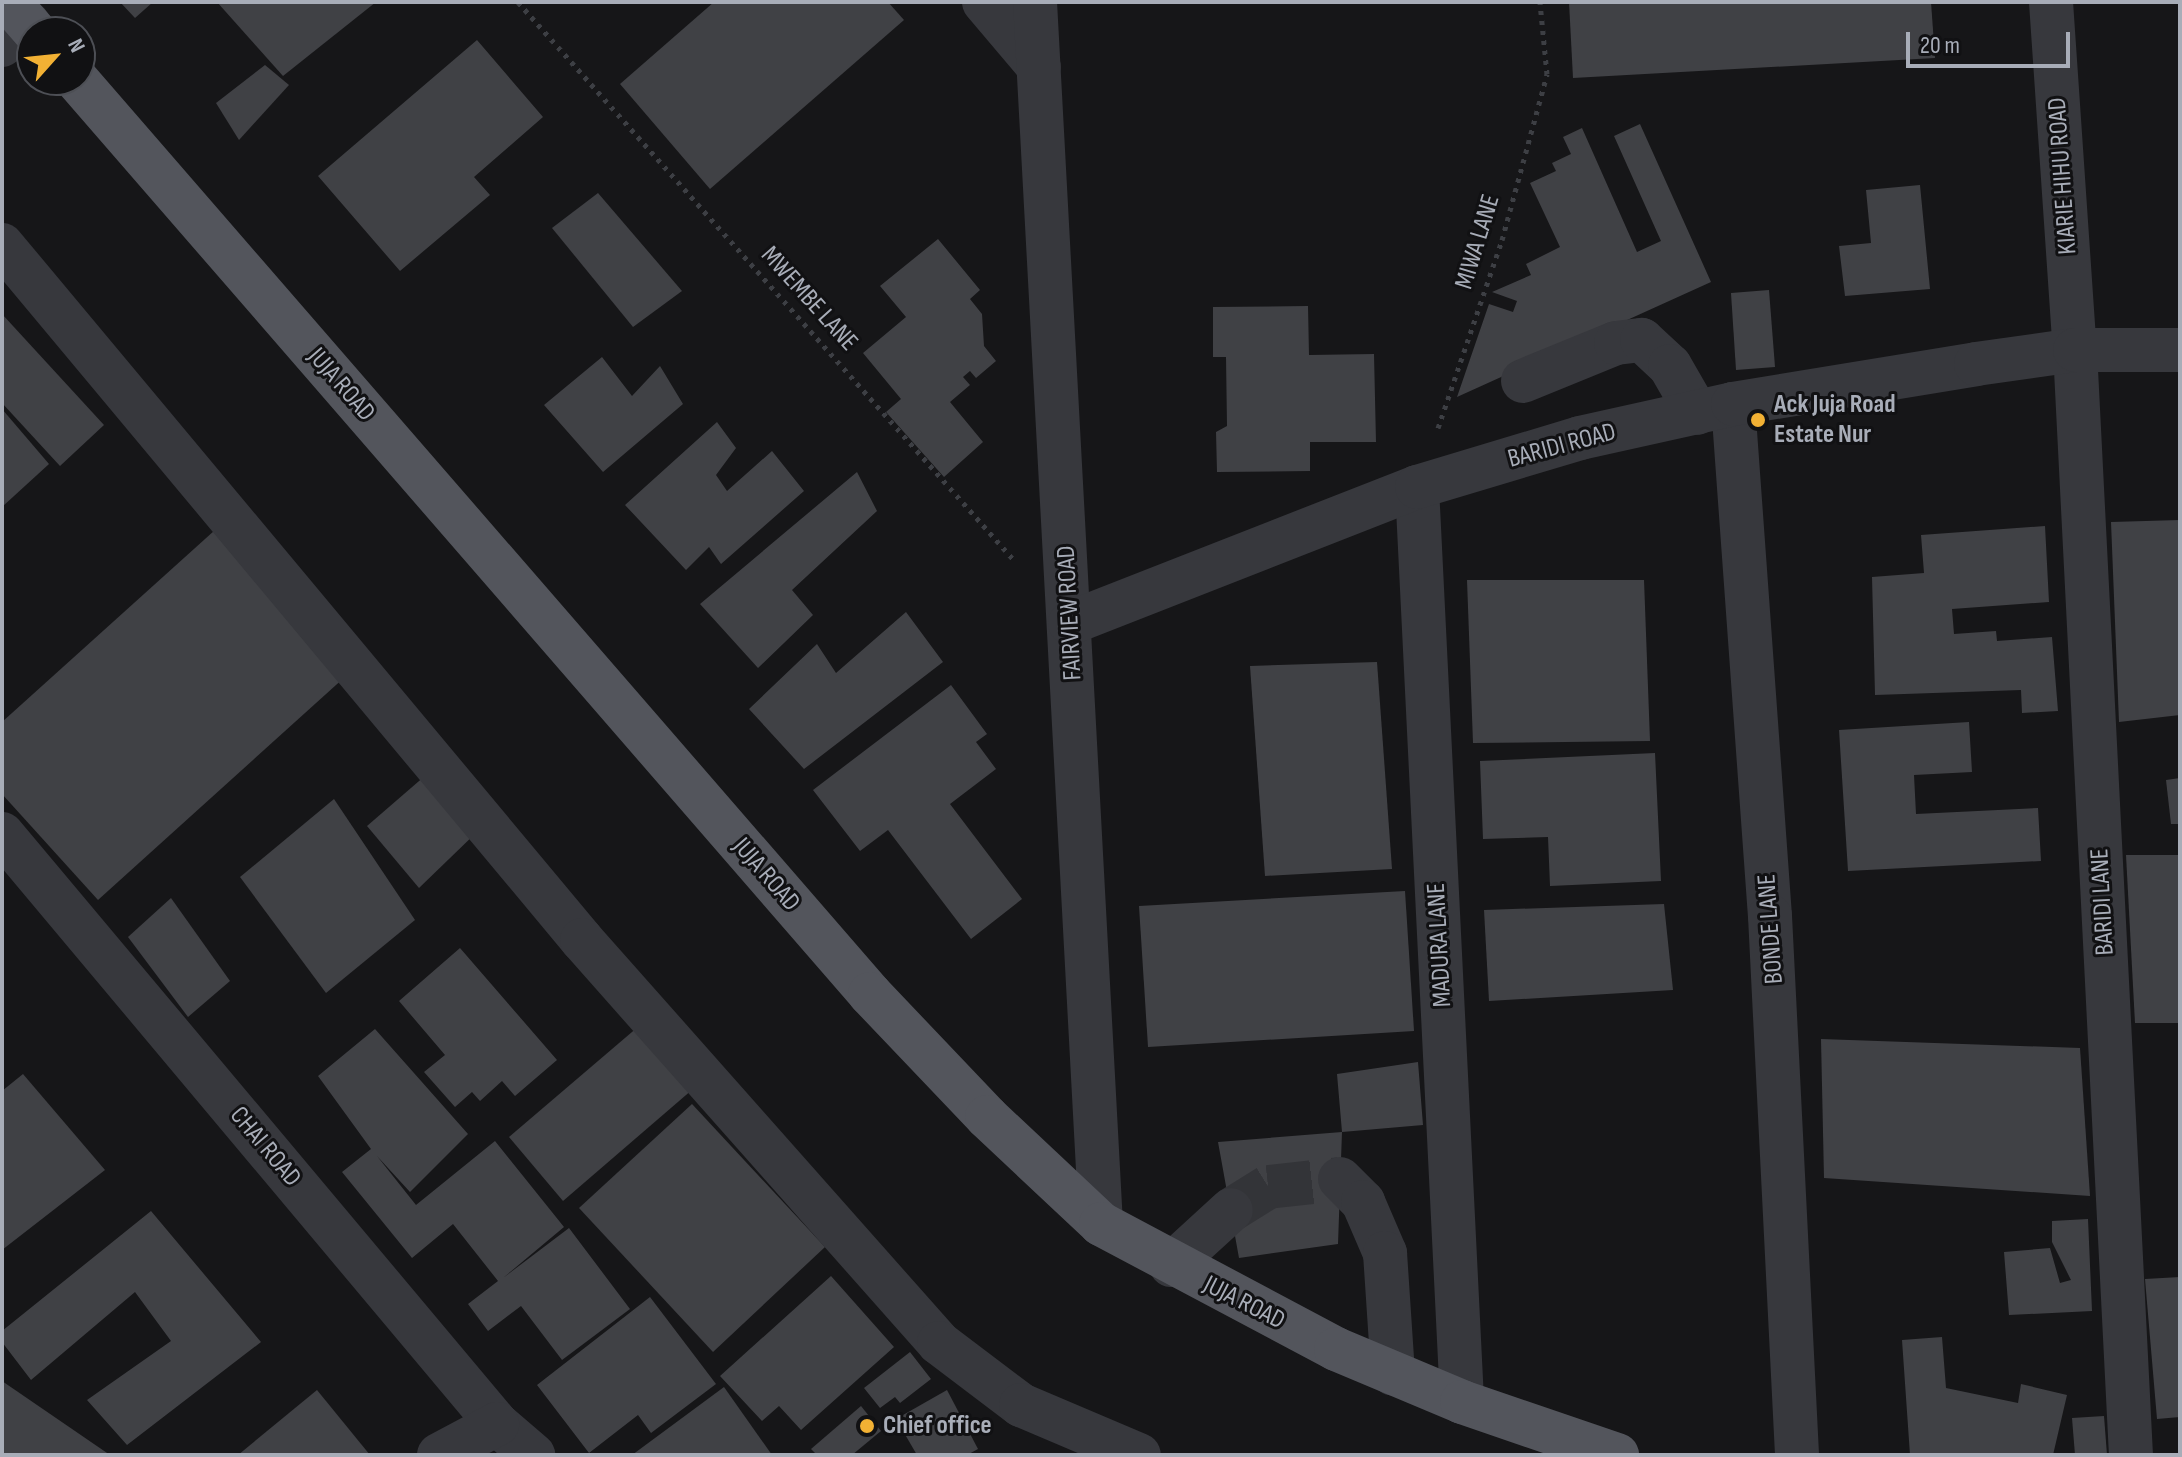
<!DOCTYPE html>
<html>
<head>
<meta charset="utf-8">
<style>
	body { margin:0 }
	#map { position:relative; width:2182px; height:1457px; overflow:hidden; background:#161618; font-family:"Sofia Sans Condensed",sans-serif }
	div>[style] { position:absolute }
	.building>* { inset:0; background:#404145 }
	.minor-tunnel>* { height:44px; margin-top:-22px; transform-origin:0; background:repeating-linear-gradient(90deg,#333438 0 44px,transparent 0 66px) }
	.path>* { height:5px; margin-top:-2.5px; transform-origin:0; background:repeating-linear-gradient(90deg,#3d3f44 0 4px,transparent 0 10px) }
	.minor>* { height:44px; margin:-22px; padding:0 22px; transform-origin:22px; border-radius:22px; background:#37383d }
	.major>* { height:44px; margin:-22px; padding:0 22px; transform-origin:22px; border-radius:22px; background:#53555c }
	.dots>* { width:22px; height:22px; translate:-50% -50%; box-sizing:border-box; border:4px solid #111113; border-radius:50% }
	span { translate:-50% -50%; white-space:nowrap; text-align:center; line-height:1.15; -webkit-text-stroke:6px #111113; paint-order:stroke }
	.street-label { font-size:26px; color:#a8adb8 }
	.poi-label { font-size:26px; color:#a8adb8; font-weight:700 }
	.left { translate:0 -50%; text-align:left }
	.frame { position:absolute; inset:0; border:4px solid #a8adb8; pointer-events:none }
	.north { position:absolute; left:16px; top:16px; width:80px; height:80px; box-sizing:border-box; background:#111113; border:2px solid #4d4f55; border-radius:50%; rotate:63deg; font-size:22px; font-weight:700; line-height:32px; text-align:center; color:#a8adb8 }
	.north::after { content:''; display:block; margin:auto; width:28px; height:36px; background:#f2b134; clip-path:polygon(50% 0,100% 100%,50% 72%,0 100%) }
	.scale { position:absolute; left:1906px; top:32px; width:164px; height:36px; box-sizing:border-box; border:4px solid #a8adb8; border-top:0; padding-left:10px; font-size:24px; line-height:28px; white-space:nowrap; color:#a8adb8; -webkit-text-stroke:6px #111113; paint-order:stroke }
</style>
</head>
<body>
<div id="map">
	<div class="building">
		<div style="clip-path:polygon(120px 2px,153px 2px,135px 18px)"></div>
		<div style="clip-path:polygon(217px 2px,376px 2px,283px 76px)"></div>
		<div style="clip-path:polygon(714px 2px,888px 2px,904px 20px,710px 189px,620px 84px)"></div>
		<div style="clip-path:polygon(1569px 2px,1931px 2px,1935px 58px,1573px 78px)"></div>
		<div style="clip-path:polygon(477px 40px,543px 117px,474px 177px,490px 195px,400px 271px,318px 176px)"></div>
		<div style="clip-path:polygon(265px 65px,289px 85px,239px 140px,216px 103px)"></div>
		<div style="clip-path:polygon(1640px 124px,1711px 282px,1457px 397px,1489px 304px,1513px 312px,1517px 301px,1492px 292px,1531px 275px,1526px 264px,1560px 247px,1530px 183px,1556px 171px,1552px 163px,1571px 154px,1563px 137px,1582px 128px,1637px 252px,1661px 241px,1614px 136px)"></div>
		<div style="clip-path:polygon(1920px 185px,1930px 289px,1845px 296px,1839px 246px,1871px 243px,1866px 190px)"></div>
		<div style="clip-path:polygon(598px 193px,682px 291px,633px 327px,552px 228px)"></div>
		<div style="clip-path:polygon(938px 239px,980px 290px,970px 299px,982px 314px,984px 346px,996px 361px,976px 378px,970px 371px,963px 377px,970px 385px,950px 402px,983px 442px,944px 477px,886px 412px,901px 399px,863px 353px,906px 317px,880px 286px)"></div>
		<div style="clip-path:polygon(1769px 290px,1775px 367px,1736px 370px,1731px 293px)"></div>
		<div style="clip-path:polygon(1308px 306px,1309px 355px,1374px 354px,1376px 442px,1310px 442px,1310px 471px,1217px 472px,1216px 432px,1227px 426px,1226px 357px,1213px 357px,1213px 307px)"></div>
		<div style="clip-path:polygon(2px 314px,104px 425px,60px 466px,2px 403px)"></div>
		<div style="clip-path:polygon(602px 357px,632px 396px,660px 366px,683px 404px,603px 472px,544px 405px)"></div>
		<div style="clip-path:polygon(2px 409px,49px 464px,2px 507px)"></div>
		<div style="clip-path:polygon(717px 422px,736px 448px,716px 475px,727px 491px,772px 451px,804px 491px,721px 564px,709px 547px,686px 570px,625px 505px)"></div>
		<div style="clip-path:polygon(857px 472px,877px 511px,792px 590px,813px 615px,758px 668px,700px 604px)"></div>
		<div style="clip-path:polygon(2180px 520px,2180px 715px,2119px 722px,2111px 522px)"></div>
		<div style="clip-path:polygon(2045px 526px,2049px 602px,1952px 609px,1954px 634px,1996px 631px,1997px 641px,2052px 637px,2058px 711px,2022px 713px,2021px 690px,1875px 695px,1872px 577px,1924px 573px,1921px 535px)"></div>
		<div style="clip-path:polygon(215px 530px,346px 676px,98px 900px,2px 794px,2px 722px)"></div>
		<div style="clip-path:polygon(1467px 580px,1644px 580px,1650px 741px,1473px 743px)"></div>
		<div style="clip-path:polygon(906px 612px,943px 662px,804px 769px,749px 709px,817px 644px,836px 673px)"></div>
		<div style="clip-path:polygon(1377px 662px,1392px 869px,1265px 876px,1250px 666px)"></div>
		<div style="clip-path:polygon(951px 685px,987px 734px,976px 742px,996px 769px,950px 804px,1022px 899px,971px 939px,888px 830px,860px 851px,813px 790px)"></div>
		<div style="clip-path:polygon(1969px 722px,1972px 772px,1914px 775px,1916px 814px,2038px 808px,2041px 861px,1848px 871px,1839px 730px)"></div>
		<div style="clip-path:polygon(1655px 753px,1661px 881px,1550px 886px,1548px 837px,1483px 839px,1480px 761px)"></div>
		<div style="clip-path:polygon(426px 775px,479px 830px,419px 888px,367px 826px)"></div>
		<div style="clip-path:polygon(2180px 778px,2180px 824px,2171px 824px,2166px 780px)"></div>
		<div style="clip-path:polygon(334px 799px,415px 920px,326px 993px,240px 877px)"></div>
		<div style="clip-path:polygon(2126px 855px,2180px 855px,2180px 1023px,2135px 1023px)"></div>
		<div style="clip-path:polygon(1405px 891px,1414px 1031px,1148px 1047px,1139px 906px)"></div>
		<div style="clip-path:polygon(171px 898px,230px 981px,188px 1017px,128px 937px)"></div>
		<div style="clip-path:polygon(1664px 904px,1673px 990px,1489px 1001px,1484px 910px)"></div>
		<div style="clip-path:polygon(460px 948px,557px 1060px,515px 1096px,502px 1081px,480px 1101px,472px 1092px,455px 1107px,424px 1072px,445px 1055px,399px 1001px)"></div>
		<div style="clip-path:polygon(639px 1026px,693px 1089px,563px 1201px,509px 1137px)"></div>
		<div style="clip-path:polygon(375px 1029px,468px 1134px,410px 1192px,377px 1156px,416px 1205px,495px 1141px,564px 1227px,503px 1278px,569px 1228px,630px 1309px,562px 1360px,521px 1306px,488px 1331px,468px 1304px,498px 1281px,453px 1224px,412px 1258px,342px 1172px,371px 1149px,318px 1076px)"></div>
		<div style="clip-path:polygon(1821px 1039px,2080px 1048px,2090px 1196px,1824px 1178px)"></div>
		<div style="clip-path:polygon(1418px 1062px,1423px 1125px,1342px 1132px,1338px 1244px,1239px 1258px,1218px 1142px,1342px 1132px,1337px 1074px)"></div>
		<div style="clip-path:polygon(23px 1074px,105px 1170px,2px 1250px,2px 1091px)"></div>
		<div style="clip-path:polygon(692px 1104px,825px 1247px,713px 1352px,579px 1208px)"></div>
		<div style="clip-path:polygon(151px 1211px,261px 1342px,127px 1445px,87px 1400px,171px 1341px,135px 1292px,31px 1380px,2px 1342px,2px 1331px)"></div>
		<div style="clip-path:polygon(2088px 1219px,2092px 1311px,2009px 1315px,2004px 1252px,2050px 1248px,2060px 1283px,2071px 1280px,2052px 1242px,2052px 1221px)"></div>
		<div style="clip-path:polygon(831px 1276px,894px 1347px,801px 1430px,779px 1406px,762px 1421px,720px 1376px)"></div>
		<div style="clip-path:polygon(2180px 1277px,2180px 1417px,2157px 1419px,2145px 1279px)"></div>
		<div style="clip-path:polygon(650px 1297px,716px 1384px,651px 1433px,638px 1415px,589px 1453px,537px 1385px)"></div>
		<div style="clip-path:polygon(1942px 1337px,1946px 1388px,2018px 1403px,2021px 1384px,2067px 1395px,2053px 1455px,1910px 1455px,1902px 1340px)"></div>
		<div style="clip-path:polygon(910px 1352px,931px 1379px,900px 1403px,895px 1397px,880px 1408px,864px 1388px)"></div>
		<div style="clip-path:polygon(2px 1381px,110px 1455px,2px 1455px)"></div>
		<div style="clip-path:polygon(724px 1387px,772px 1455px,632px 1455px)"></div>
		<div style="clip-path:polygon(317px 1390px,370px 1455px,238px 1455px)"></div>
		<div style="clip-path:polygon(947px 1390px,978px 1449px,967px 1455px,917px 1455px,896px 1419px)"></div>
		<div style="clip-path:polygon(861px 1406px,881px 1431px,852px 1455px,817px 1455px,811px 1449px)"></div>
		<div style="clip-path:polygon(2104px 1416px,2107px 1455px,2075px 1455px,2072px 1418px)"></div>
	</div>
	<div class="minor-tunnel">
		<div style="left:1231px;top:1210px;width:44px;rotate:-31.9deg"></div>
		<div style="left:1268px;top:1187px;width:72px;rotate:-6.3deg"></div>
	</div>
	<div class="path">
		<div style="left:518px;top:2px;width:747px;rotate:48.37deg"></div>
		<div style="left:1438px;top:428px;width:199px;rotate:-71.2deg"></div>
		<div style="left:1502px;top:240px;width:172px;rotate:-74.8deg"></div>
		<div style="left:1547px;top:74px;width:72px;rotate:-95.6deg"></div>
	</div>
	<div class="minor">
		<div style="left:984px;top:2px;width:85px;rotate:49.8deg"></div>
		<div style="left:1035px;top:2px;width:1224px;rotate:86.91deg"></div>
		<div style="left:2051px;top:2px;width:349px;rotate:86.1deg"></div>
		<div style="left:2075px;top:350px;width:1106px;rotate:87.1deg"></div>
		<div style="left:2px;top:45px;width:34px;rotate:-40deg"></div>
		<div style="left:2px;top:245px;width:905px;rotate:50.15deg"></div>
		<div style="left:582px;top:940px;width:538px;rotate:48.46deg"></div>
		<div style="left:939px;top:1343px;width:103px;rotate:37.1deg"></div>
		<div style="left:1021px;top:1405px;width:128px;rotate:23deg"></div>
		<div style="left:1523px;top:381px;width:100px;rotate:-22.2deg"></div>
		<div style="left:1616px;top:343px;width:26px;rotate:-7deg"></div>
		<div style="left:1642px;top:340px;width:38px;rotate:43deg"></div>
		<div style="left:1670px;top:366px;width:54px;rotate:60.1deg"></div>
		<div style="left:1733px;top:404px;width:513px;rotate:85.87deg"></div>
		<div style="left:1770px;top:916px;width:540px;rotate:87.13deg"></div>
		<div style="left:1417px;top:487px;width:916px;rotate:87.18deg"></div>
		<div style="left:1070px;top:623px;width:373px;rotate:-21.4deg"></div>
		<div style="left:1417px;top:487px;width:170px;rotate:-16.7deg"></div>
		<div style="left:1580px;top:438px;width:157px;rotate:-12.5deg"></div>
		<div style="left:1733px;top:404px;width:246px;rotate:-9.3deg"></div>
		<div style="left:1976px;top:364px;width:100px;rotate:-8deg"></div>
		<div style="left:2075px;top:350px;width:105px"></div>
		<div style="left:2px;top:834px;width:770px;rotate:50deg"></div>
		<div style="left:497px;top:1424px;width:48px;rotate:40.7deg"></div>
		<div style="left:1340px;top:1179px;width:33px;rotate:45deg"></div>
		<div style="left:1363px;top:1202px;width:56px;rotate:66.7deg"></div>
		<div style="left:1385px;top:1253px;width:121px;rotate:86.2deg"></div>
		<div style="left:1171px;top:1265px;width:81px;rotate:-42.5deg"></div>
		<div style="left:439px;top:1455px;width:66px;rotate:-28.1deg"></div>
	</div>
	<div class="major">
		<div style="left:9px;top:2px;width:40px;rotate:49deg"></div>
		<div style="left:77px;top:80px;width:1210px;rotate:49.05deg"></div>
		<div style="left:870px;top:994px;width:170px;rotate:46.4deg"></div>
		<div style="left:987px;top:1117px;width:156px;rotate:43.2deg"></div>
		<div style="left:1101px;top:1224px;width:266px;rotate:28deg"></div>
		<div style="left:1336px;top:1349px;width:137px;rotate:22.8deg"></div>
		<div style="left:1462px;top:1402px;width:164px;rotate:18.9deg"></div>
	</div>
	<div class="dots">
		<div style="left:1758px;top:420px;background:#f2b134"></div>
		<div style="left:867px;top:1426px;background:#f2b134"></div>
	</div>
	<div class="street-label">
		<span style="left:2063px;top:176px;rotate:-94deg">KIARIE HIHU ROAD</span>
		<span style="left:1478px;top:242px;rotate:-73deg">MIWA LANE</span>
		<span style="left:809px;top:299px;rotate:48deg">MWEMBE LANE</span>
		<span style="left:341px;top:385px;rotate:49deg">JUJA ROAD</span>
		<span style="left:1562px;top:446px;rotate:-15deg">BARIDI ROAD</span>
		<span style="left:1070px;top:613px;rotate:-93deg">FAIRVIEW ROAD</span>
		<span style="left:766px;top:875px;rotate:49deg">JUJA ROAD</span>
		<span style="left:2103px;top:902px;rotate:-93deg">BARIDI LANE</span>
		<span style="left:1771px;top:929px;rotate:-94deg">BONDE LANE</span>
		<span style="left:1440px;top:945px;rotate:-93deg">MADURA LANE</span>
		<span style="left:265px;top:1147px;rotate:50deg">CHAI ROAD</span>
		<span style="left:1244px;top:1303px;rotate:27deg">JUJA ROAD</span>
	</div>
	<div class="poi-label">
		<span class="left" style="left:1774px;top:420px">Ack Juja Road<br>Estate Nur</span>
		<span class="left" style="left:883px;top:1426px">Chief office</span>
	</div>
	<div class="frame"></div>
	<div class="north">N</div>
	<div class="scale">20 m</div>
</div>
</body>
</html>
